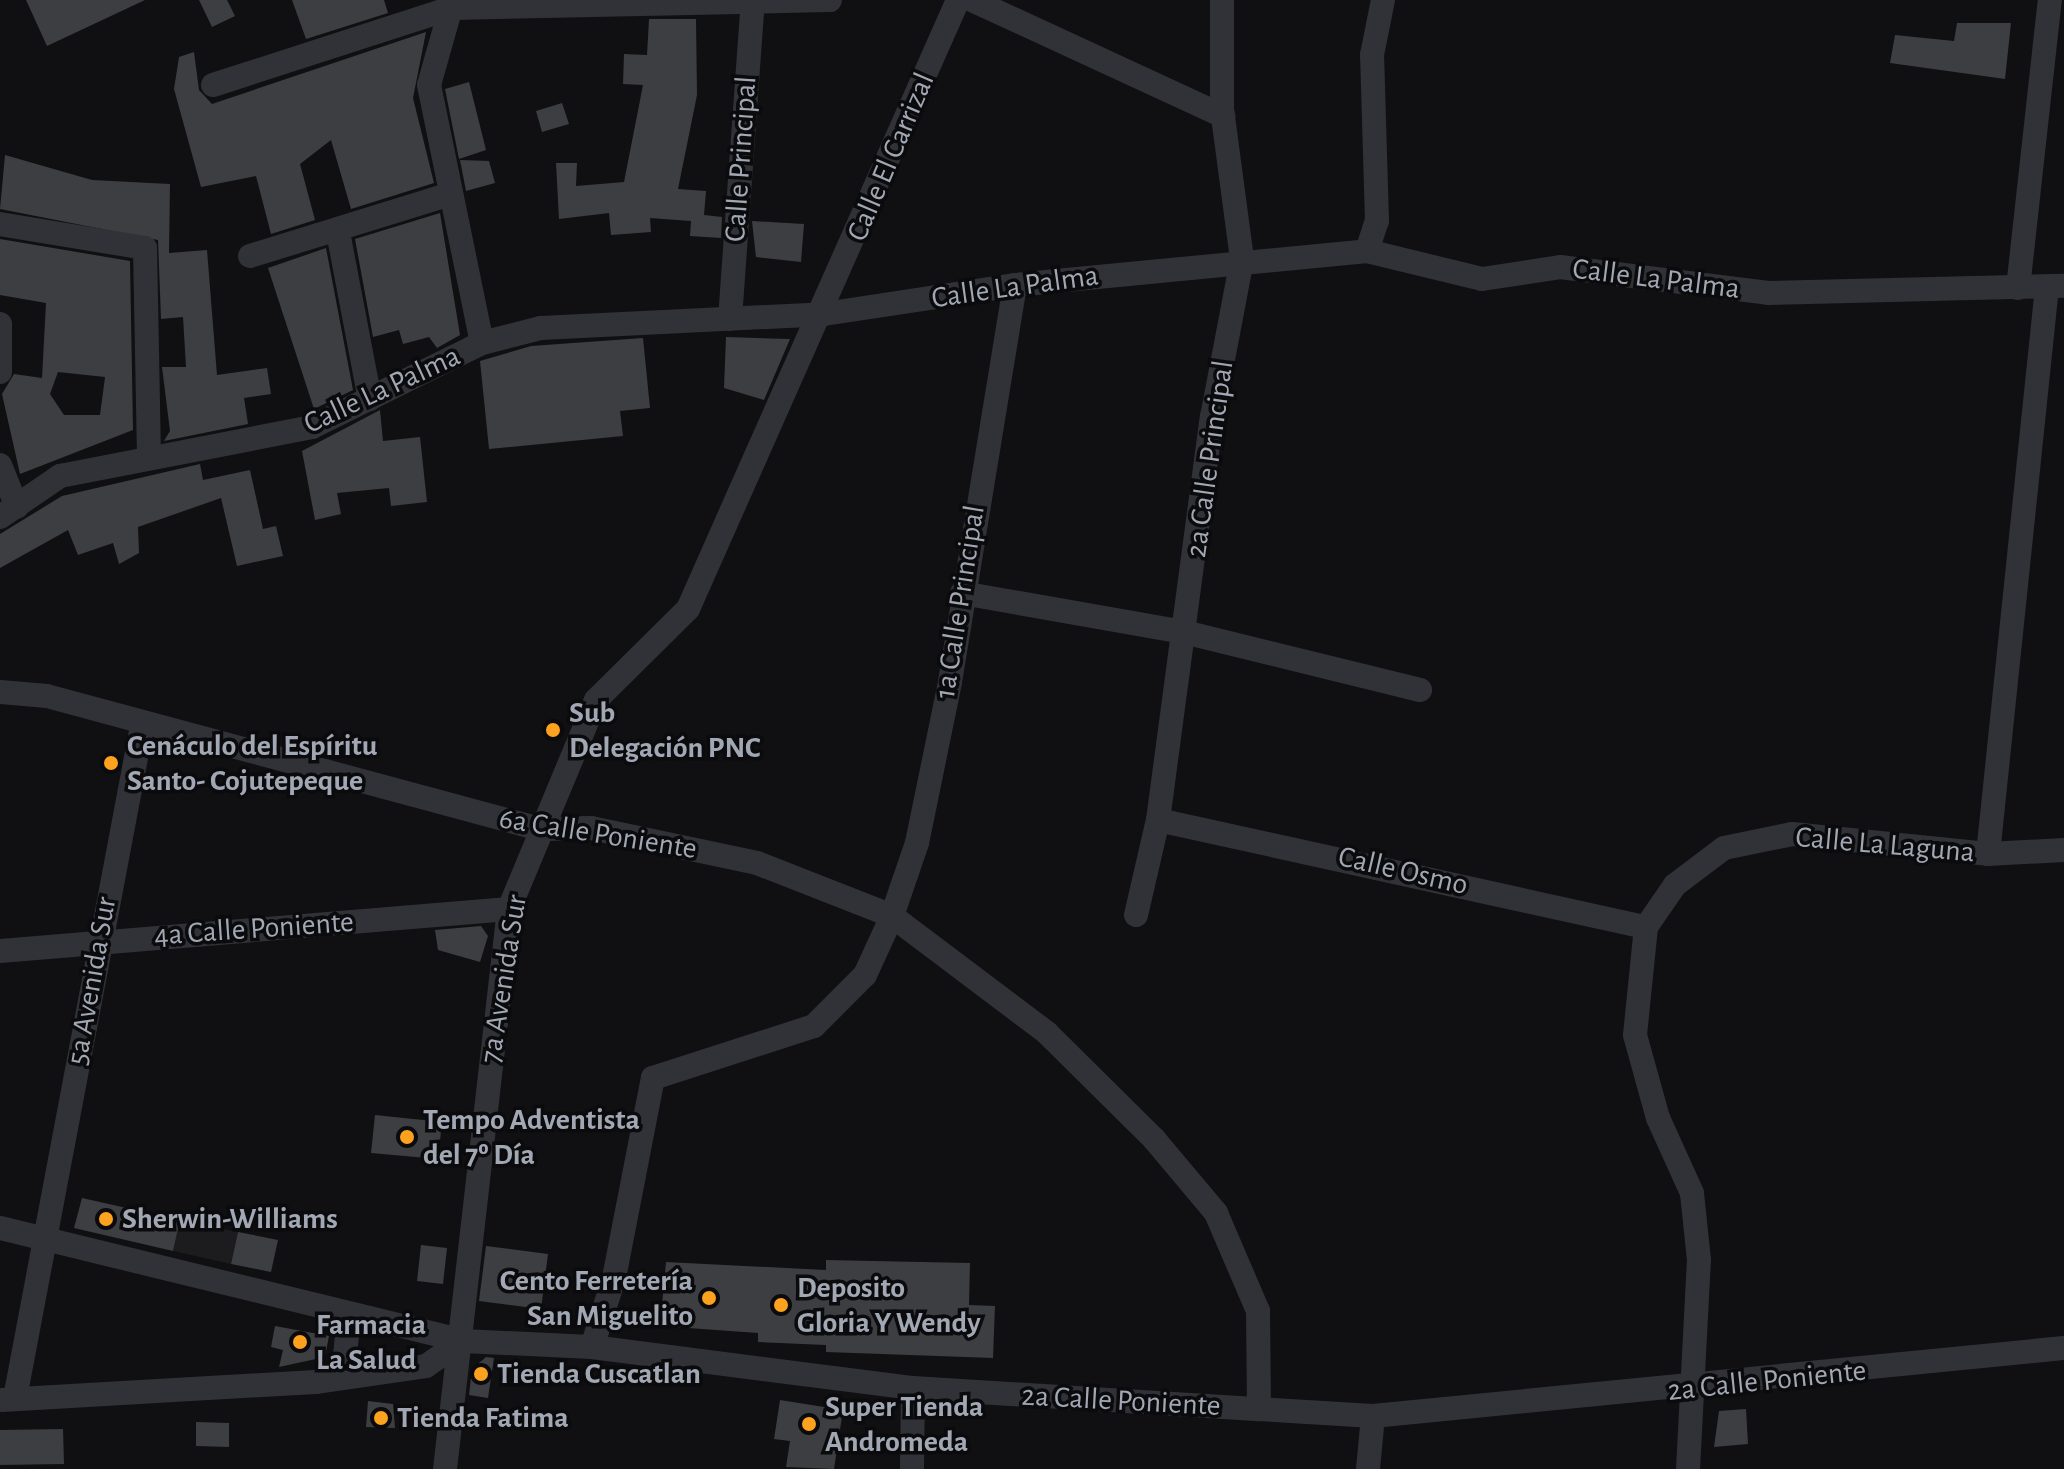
<!DOCTYPE html>
<html>
<head>
<meta charset="utf-8">
<style>
	body { margin:0 }
	#map { position:relative; width:2064px; height:1469px; overflow:hidden; background:#101012; font-family:"Alegreya Sans",sans-serif }
	div>[style] { position:absolute }
	.built>* { inset:0; background:#1c1c1f }
	.building>* { inset:0; background:#3c3e42 }
	.minor>* { height:24px; margin:-12px; padding:0 12px; transform-origin:12px; border-radius:12px; background:#313237 }
	.dots>* { width:22px; height:22px; translate:-50% -50%; box-sizing:border-box; border:4px solid #0b0b0d; border-radius:50% }
	span { translate:-50% -50%; white-space:nowrap; text-align:center; line-height:1.15; -webkit-text-stroke:7px #0b0b0d; paint-order:stroke }
	.street-label { font-size:30px; color:#a1a8b4 }
	.poi-label { font-size:30px; color:#a1a8b4; font-weight:700 }
	.left { translate:0 -50%; text-align:left }
	.right { translate:-100% -50%; text-align:right }
</style>
</head>
<body>
<div id="map">
	<div class="built">
		<div style="clip-path:polygon(180px 1220px,238px 1232px,231px 1264px,173px 1251px)"></div>
	</div>
	<div class="building">
		<div style="clip-path:polygon(26px 0,145px 0,47px 46px)"></div>
		<div style="clip-path:polygon(199px 0,227px 0,235px 16px,212px 27px)"></div>
		<div style="clip-path:polygon(292px 0,384px 0,388px 13px,306px 39px)"></div>
		<div style="clip-path:polygon(649px 19px,696px 19px,697px 95px,678px 189px,706px 191px,704px 215px,722px 217px,721px 238px,690px 236px,691px 221px,650px 218px,651px 232px,611px 235px,609px 213px,559px 219px,556px 163px,577px 163px,576px 186px,624px 182px,643px 85px,623px 84px,624px 54px,647px 55px)"></div>
		<div style="clip-path:polygon(1957px 23px,2011px 23px,2005px 79px,1890px 63px,1895px 35px,1954px 41px)"></div>
		<div style="clip-path:polygon(426px 32px,413px 98px,434px 183px,351px 209px,331px 140px,300px 164px,315px 220px,271px 234px,256px 176px,201px 187px,174px 89px,179px 57px,194px 52px,199px 90px,212px 104px)"></div>
		<div style="clip-path:polygon(469px 82px,486px 150px,459px 159px,445px 89px)"></div>
		<div style="clip-path:polygon(562px 103px,569px 124px,542px 132px,536px 111px)"></div>
		<div style="clip-path:polygon(5px 155px,92px 180px,170px 184px,169px 253px,207px 250px,217px 375px,267px 368px,271px 394px,244px 398px,248px 424px,164px 441px,170px 431px,162px 367px,186px 367px,183px 317px,161px 319px,158px 240px,0 209px)"></div>
		<div style="clip-path:polygon(460px 160px,489px 161px,495px 183px,466px 191px)"></div>
		<div style="clip-path:polygon(440px 213px,460px 335px,437px 348px,429px 337px,403px 344px,399px 330px,373px 337px,355px 239px)"></div>
		<div style="clip-path:polygon(752px 221px,804px 224px,801px 262px,756px 257px)"></div>
		<div style="clip-path:polygon(evenodd,0 239px,130px 261px,133px 430px,20px 474px,2px 394px,14px 374px,42px 378px,46px 303px,0 295px,0 239px,58px 372px,105px 377px,100px 415px,64px 415px,50px 394px,58px 372px)"></div>
		<div style="clip-path:polygon(326px 248px,353px 390px,314px 409px,268px 268px)"></div>
		<div style="clip-path:polygon(726px 337px,790px 339px,764px 400px,724px 388px)"></div>
		<div style="clip-path:polygon(643px 338px,650px 408px,620px 411px,623px 436px,489px 449px,480px 361px,531px 346px)"></div>
		<div style="clip-path:polygon(380px 410px,383px 441px,420px 437px,427px 502px,391px 506px,389px 488px,337px 493px,341px 514px,315px 520px,302px 451px)"></div>
		<div style="clip-path:polygon(200px 464px,203px 480px,250px 470px,263px 529px,276px 526px,283px 556px,237px 566px,221px 498px,138px 527px,139px 553px,119px 564px,113px 543px,78px 555px,68px 530px,0 568px,0 534px,62px 496px)"></div>
		<div style="clip-path:polygon(481px 926px,488px 936px,480px 962px,438px 950px,435px 930px)"></div>
		<div style="clip-path:polygon(375px 1115px,442px 1122px,438px 1159px,371px 1153px)"></div>
		<div style="clip-path:polygon(82px 1198px,180px 1220px,173px 1251px,74px 1228px)"></div>
		<div style="clip-path:polygon(238px 1232px,278px 1240px,271px 1272px,231px 1264px)"></div>
		<div style="clip-path:polygon(421px 1245px,447px 1248px,443px 1284px,417px 1281px)"></div>
		<div style="clip-path:polygon(486px 1246px,548px 1254px,541px 1309px,479px 1301px)"></div>
		<div style="clip-path:polygon(826px 1260px,970px 1263px,969px 1305px,995px 1306px,993px 1358px,826px 1352px,826px 1345px,758px 1342px,758px 1333px,660px 1326px,666px 1262px,826px 1270px)"></div>
		<div style="clip-path:polygon(275px 1326px,329px 1336px,325px 1357px,279px 1367px,283px 1350px,271px 1347px)"></div>
		<div style="clip-path:polygon(486px 1357px,494px 1358px,488px 1398px,469px 1395px,472px 1369px)"></div>
		<div style="clip-path:polygon(780px 1400px,843px 1410px,834px 1469px,786px 1467px,790px 1441px,774px 1439px)"></div>
		<div style="clip-path:polygon(368px 1401px,393px 1404px,395px 1428px,366px 1427px)"></div>
		<div style="clip-path:polygon(1746px 1409px,1748px 1444px,1714px 1447px,1719px 1411px)"></div>
		<div style="clip-path:polygon(196px 1422px,229px 1423px,229px 1447px,196px 1446px)"></div>
		<div style="clip-path:polygon(63px 1429px,64px 1464px,0 1465px,0 1430px)"></div>
	</div>
	<div class="minor">
		<div style="left:453px;top:0;width:88px;rotate:105.8deg"></div>
		<div style="left:429px;top:85px;width:263px;rotate:78.4deg"></div>
		<div style="left:972px;top:0;width:277px;rotate:24.8deg"></div>
		<div style="left:213px;top:85px;width:251px;rotate:-17.9deg"></div>
		<div style="left:452px;top:8px;width:378px;rotate:-1.2deg"></div>
		<div style="left:0;top:224px;width:147px;rotate:9.4deg"></div>
		<div style="left:145px;top:248px;width:210px;rotate:88.9deg"></div>
		<div style="left:338px;top:232px;width:170px;rotate:79.2deg"></div>
		<div style="left:1367px;top:251px;width:32px;rotate:-72deg"></div>
		<div style="left:1377px;top:221px;width:166px;rotate:-91.7deg"></div>
		<div style="left:1372px;top:55px;width:56px;rotate:-78.7deg"></div>
		<div style="left:250px;top:256px;width:209px;rotate:-17.2deg"></div>
		<div style="left:2018px;top:288px;width:290px;rotate:-83.7deg"></div>
		<div style="left:730px;top:319px;width:320px;rotate:-85.9deg"></div>
		<div style="left:0;top:324px;width:48px;rotate:90deg"></div>
		<div style="left:0;top:465px;width:45px;rotate:68deg"></div>
		<div style="left:0;top:517px;width:73px;rotate:-34.3deg"></div>
		<div style="left:60px;top:476px;width:257px;rotate:-11deg"></div>
		<div style="left:312px;top:427px;width:190px;rotate:-26.3deg"></div>
		<div style="left:482px;top:343px;width:61px;rotate:-14.3deg"></div>
		<div style="left:541px;top:328px;width:283px;rotate:-2.8deg"></div>
		<div style="left:824px;top:314px;width:193px;rotate:-8.6deg"></div>
		<div style="left:1015px;top:285px;width:354px;rotate:-5.5deg"></div>
		<div style="left:1367px;top:251px;width:118px;rotate:13.7deg"></div>
		<div style="left:1482px;top:279px;width:79px;rotate:-8.7deg"></div>
		<div style="left:1560px;top:267px;width:210px;rotate:7.1deg"></div>
		<div style="left:1768px;top:293px;width:296px;rotate:-1.4deg"></div>
		<div style="left:962px;top:593px;width:230px;rotate:10deg"></div>
		<div style="left:1188px;top:633px;width:239px;rotate:13.8deg"></div>
		<div style="left:0;top:692px;width:47px;rotate:4.9deg"></div>
		<div style="left:47px;top:696px;width:511px;rotate:15.1deg"></div>
		<div style="left:540px;top:829px;width:51px;rotate:-1.1deg"></div>
		<div style="left:591px;top:828px;width:170px;rotate:11.9deg"></div>
		<div style="left:757px;top:863px;width:145px;rotate:21.4deg"></div>
		<div style="left:892px;top:916px;width:194px;rotate:37deg"></div>
		<div style="left:1047px;top:1033px;width:151px;rotate:44.7deg"></div>
		<div style="left:1154px;top:1139px;width:97px;rotate:50deg"></div>
		<div style="left:1216px;top:1213px;width:107px;rotate:66.8deg"></div>
		<div style="left:1258px;top:1311px;width:98px;rotate:89.4deg"></div>
		<div style="left:1158px;top:820px;width:500px;rotate:12.4deg"></div>
		<div style="left:1988px;top:854px;width:570px;rotate:-84.06deg"></div>
		<div style="left:1136px;top:915px;width:98px;rotate:-77deg"></div>
		<div style="left:1158px;top:820px;width:407px;rotate:-82.4deg"></div>
		<div style="left:1212px;top:417px;width:161px;rotate:-79.2deg"></div>
		<div style="left:1242px;top:259px;width:150px;rotate:-97.6deg"></div>
		<div style="left:1222px;top:110px;width:110px;rotate:-90deg"></div>
		<div style="left:0;top:951px;width:511px;rotate:-4.72deg"></div>
		<div style="left:0;top:1228px;width:476px;rotate:13.7deg"></div>
		<div style="left:462px;top:1341px;width:130px;rotate:2.6deg"></div>
		<div style="left:592px;top:1347px;width:324px;rotate:7.3deg"></div>
		<div style="left:913px;top:1388px;width:347px;rotate:3.5deg"></div>
		<div style="left:1259px;top:1409px;width:114px;rotate:3.5deg"></div>
		<div style="left:1373px;top:1416px;width:694px;rotate:-5.62deg"></div>
		<div style="left:592px;top:1347px;width:72px;rotate:-72.3deg"></div>
		<div style="left:614px;top:1278px;width:204px;rotate:-79deg"></div>
		<div style="left:653px;top:1078px;width:169px;rotate:-17.9deg"></div>
		<div style="left:814px;top:1026px;width:72px;rotate:-45deg"></div>
		<div style="left:865px;top:975px;width:65px;rotate:-65.4deg"></div>
		<div style="left:892px;top:916px;width:77px;rotate:-71.1deg"></div>
		<div style="left:917px;top:843px;width:164px;rotate:-78.4deg"></div>
		<div style="left:950px;top:682px;width:402px;rotate:-80.7deg"></div>
		<div style="left:343px;top:1377px;width:63px;rotate:-84.6deg"></div>
		<div style="left:15px;top:1398px;width:684px;rotate:-79.3deg"></div>
		<div style="left:2px;top:1400px;width:314px;rotate:-3.3deg"></div>
		<div style="left:315px;top:1382px;width:112px;rotate:-8.2deg"></div>
		<div style="left:426px;top:1366px;width:44px;rotate:-34.8deg"></div>
		<div style="left:445px;top:1469px;width:564px;rotate:-83.48deg"></div>
		<div style="left:509px;top:909px;width:226px;rotate:-67.4deg"></div>
		<div style="left:596px;top:700px;width:129px;rotate:-44.7deg"></div>
		<div style="left:688px;top:609px;width:666px;rotate:-66.09deg"></div>
		<div style="left:912px;top:1469px;width:81px;rotate:-89.3deg"></div>
		<div style="left:1368px;top:1469px;width:53px;rotate:-84.6deg"></div>
		<div style="left:1688px;top:1469px;width:209px;rotate:-87deg"></div>
		<div style="left:1699px;top:1260px;width:67px;rotate:-96deg"></div>
		<div style="left:1692px;top:1193px;width:82px;rotate:-114.4deg"></div>
		<div style="left:1658px;top:1118px;width:86px;rotate:-105.5deg"></div>
		<div style="left:1635px;top:1035px;width:109px;rotate:-84.2deg"></div>
		<div style="left:1646px;top:927px;width:51px;rotate:-55.4deg"></div>
		<div style="left:1675px;top:885px;width:61px;rotate:-37.1deg"></div>
		<div style="left:1724px;top:848px;width:69px;rotate:-11.6deg"></div>
		<div style="left:1792px;top:834px;width:197px;rotate:5.8deg"></div>
		<div style="left:1988px;top:854px;width:76px;rotate:-3deg"></div>
	</div>
	<div class="dots">
		<div style="left:553px;top:730px;background:#fca21e"></div>
		<div style="left:111px;top:763px;background:#fca21e"></div>
		<div style="left:407px;top:1137px;background:#fca21e"></div>
		<div style="left:106px;top:1219px;background:#fca21e"></div>
		<div style="left:709px;top:1298px;background:#fca21e"></div>
		<div style="left:781px;top:1305px;background:#fca21e"></div>
		<div style="left:300px;top:1342px;background:#fca21e"></div>
		<div style="left:481px;top:1374px;background:#fca21e"></div>
		<div style="left:381px;top:1418px;background:#fca21e"></div>
		<div style="left:809px;top:1424px;background:#fca21e"></div>
	</div>
	<div class="street-label">
		<span style="left:891px;top:157px;rotate:-67deg">Calle El Carrizal</span>
		<span style="left:741px;top:159px;rotate:-86deg">Calle Principal</span>
		<span style="left:1656px;top:279px;rotate:7deg">Calle La Palma</span>
		<span style="left:1015px;top:287px;rotate:-8deg">Calle La Palma</span>
		<span style="left:382px;top:390px;rotate:-25deg">Calle La Palma</span>
		<span style="left:1210px;top:459px;rotate:-82deg">2a Calle Principal</span>
		<span style="left:960px;top:602px;rotate:-81deg">1a Calle Principal</span>
		<span style="left:598px;top:834px;rotate:9deg">6a Calle Poniente</span>
		<span style="left:1885px;top:845px;rotate:5deg">Calle La Laguna</span>
		<span style="left:1403px;top:871px;rotate:13deg">Calle Osmo</span>
		<span style="left:254px;top:929px;rotate:-4deg">4a Calle Poniente</span>
		<span style="left:504px;top:979px;rotate:-81deg">7a Avenida Sur</span>
		<span style="left:92px;top:981px;rotate:-80deg">5a Avenida Sur</span>
		<span style="left:1767px;top:1381px;rotate:-6deg">2a Calle Poniente</span>
		<span style="left:1121px;top:1401px;rotate:3deg">2a Calle Poniente</span>
	</div>
	<div class="poi-label">
		<span class="left" style="left:569px;top:730px">Sub<br>Delegación PNC</span>
		<span class="left" style="left:127px;top:763px">Cenáculo del Espíritu<br>Santo- Cojutepeque</span>
		<span class="left" style="left:423px;top:1137px">Tempo Adventista<br>del 7º Día</span>
		<span class="left" style="left:122px;top:1219px">Sherwin-Williams</span>
		<span class="right" style="left:693px;top:1298px">Cento Ferretería<br>San Miguelito</span>
		<span class="left" style="left:797px;top:1305px">Deposito<br>Gloria Y Wendy</span>
		<span class="left" style="left:316px;top:1342px">Farmacia<br>La Salud</span>
		<span class="left" style="left:497px;top:1374px">Tienda Cuscatlan</span>
		<span class="left" style="left:825px;top:1424px">Super Tienda<br>Andromeda</span>
		<span class="left" style="left:397px;top:1418px">Tienda Fatima</span>
	</div>
</div>
</body>
</html>
